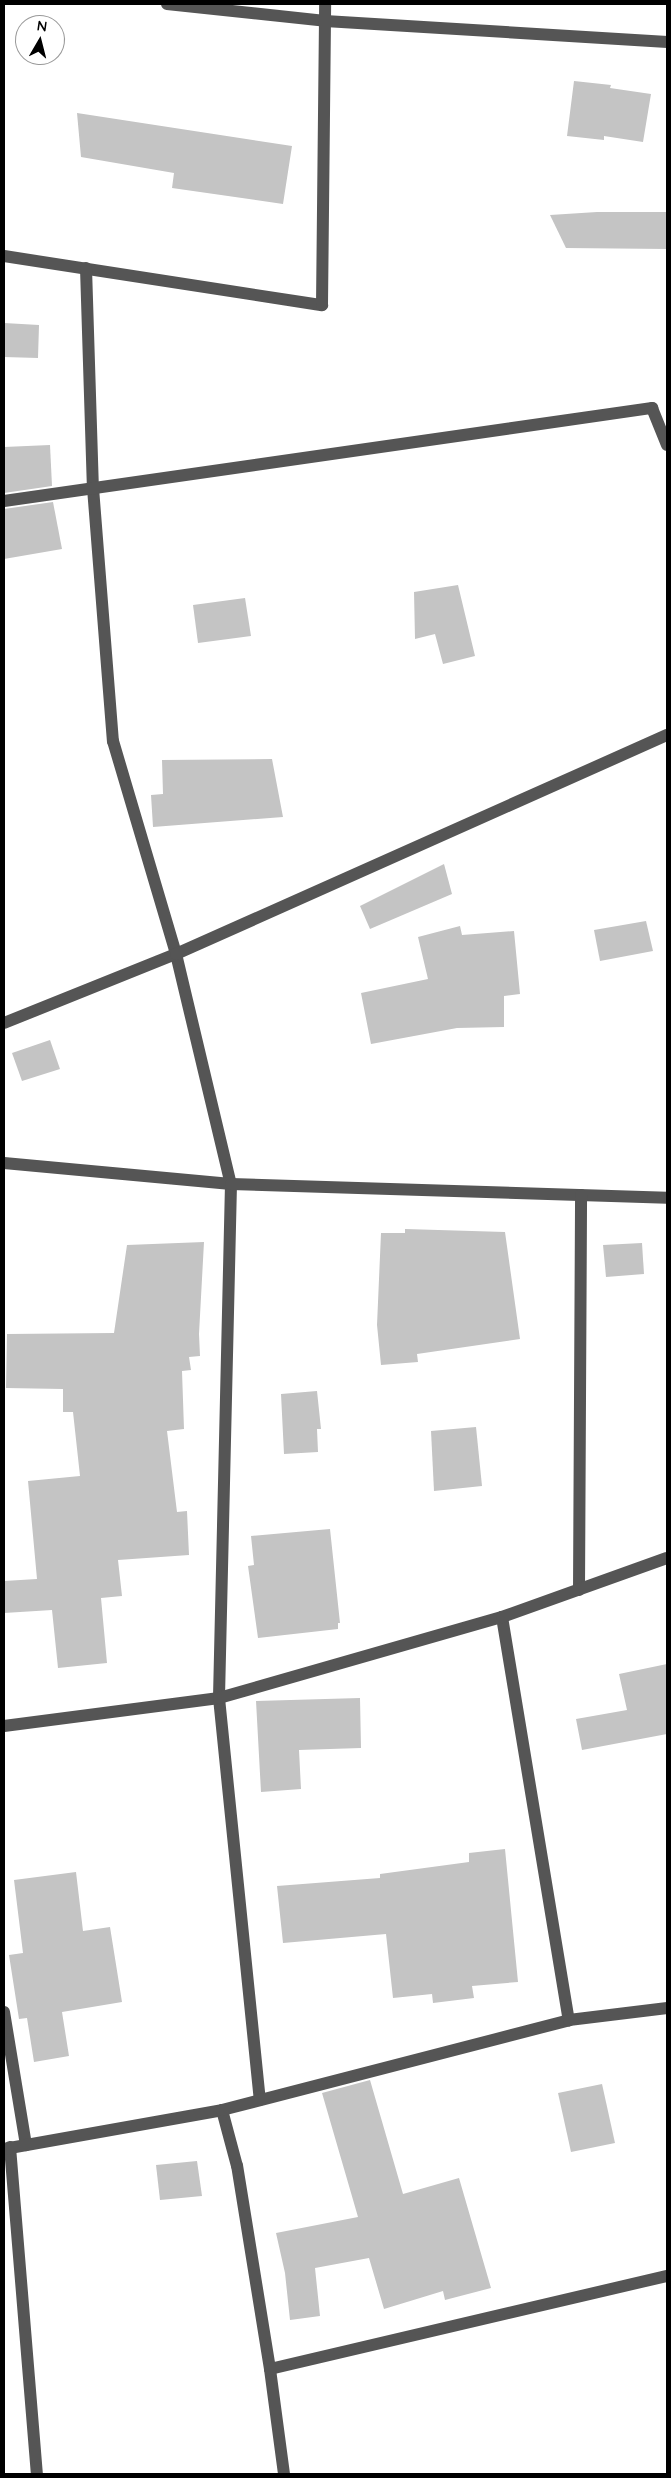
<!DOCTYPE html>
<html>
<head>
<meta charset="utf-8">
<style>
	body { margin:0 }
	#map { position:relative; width:671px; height:2478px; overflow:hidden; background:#fff; font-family:Quicksand,sans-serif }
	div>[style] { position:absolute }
	.building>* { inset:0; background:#c4c4c4 }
	.minor>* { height:12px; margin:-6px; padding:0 6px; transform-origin:6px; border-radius:6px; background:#555 }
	span { translate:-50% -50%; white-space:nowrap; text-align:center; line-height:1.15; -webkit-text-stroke:4px #fff; paint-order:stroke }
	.frame { position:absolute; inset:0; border:5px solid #000; pointer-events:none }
	.north { position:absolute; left:15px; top:15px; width:50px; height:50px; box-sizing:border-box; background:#fff; border:1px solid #999; border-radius:50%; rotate:8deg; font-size:14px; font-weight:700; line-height:20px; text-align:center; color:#000 }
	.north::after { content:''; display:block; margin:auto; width:18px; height:22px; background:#000; clip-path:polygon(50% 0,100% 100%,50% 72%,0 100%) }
</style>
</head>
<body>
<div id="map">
	<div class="building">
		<div style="clip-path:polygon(574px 81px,611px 85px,610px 88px,651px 94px,643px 142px,604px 136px,604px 140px,567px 136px)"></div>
		<div style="clip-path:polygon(77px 113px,292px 146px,283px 204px,172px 188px,174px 173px,81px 157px)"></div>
		<div style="clip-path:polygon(597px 212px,667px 212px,667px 249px,566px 248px,550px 215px)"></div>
		<div style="clip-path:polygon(4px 323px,39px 325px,38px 358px,4px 357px)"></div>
		<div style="clip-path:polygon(50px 445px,52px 486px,4px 493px,4px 447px)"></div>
		<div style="clip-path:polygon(53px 502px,62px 549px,4px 559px,4px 509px)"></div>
		<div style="clip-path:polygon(458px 585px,475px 656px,443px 664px,435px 634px,415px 639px,414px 592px)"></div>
		<div style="clip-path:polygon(245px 598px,251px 636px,198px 643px,193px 605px)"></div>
		<div style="clip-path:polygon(272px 759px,283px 817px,153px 827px,151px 795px,163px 794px,162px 760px)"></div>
		<div style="clip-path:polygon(444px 864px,452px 894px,370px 929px,360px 906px)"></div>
		<div style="clip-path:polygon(646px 921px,653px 951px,600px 961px,594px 930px)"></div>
		<div style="clip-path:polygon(460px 926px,462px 935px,514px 931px,520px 994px,504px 996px,504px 1027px,457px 1028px,371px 1044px,361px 993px,428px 979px,418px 937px)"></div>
		<div style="clip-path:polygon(50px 1040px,60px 1069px,22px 1081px,12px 1053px)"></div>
		<div style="clip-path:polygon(405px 1229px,505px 1232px,520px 1339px,417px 1354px,418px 1362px,381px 1365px,377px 1325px,381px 1233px,405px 1233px)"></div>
		<div style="clip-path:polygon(204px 1242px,199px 1334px,200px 1356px,189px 1357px,191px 1370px,182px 1371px,184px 1429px,167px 1431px,177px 1512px,187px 1511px,189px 1555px,118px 1560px,122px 1596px,101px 1598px,107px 1663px,58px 1668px,52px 1610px,4px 1613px,4px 1581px,37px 1579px,28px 1481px,80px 1476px,73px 1412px,63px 1412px,63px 1389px,6px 1388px,7px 1334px,114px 1333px,127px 1245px)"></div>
		<div style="clip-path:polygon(642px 1243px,644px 1274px,606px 1277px,603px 1245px)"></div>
		<div style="clip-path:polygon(317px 1391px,321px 1429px,317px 1429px,318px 1452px,284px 1454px,281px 1394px)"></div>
		<div style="clip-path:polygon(476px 1427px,482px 1486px,434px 1491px,431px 1431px)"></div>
		<div style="clip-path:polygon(330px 1529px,340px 1623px,338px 1623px,338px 1629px,258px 1638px,248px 1566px,254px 1565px,251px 1536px)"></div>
		<div style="clip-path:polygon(667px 1664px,667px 1734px,582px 1750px,576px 1719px,627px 1710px,619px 1674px)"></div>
		<div style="clip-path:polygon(360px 1698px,361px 1748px,299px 1750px,301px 1789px,261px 1792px,256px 1701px)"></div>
		<div style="clip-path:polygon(505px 1849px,518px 1982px,472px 1986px,474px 1998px,433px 2003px,432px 1994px,393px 1998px,386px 1934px,283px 1943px,277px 1886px,380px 1878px,380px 1874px,469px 1862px,469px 1853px)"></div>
		<div style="clip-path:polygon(76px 1872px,83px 1931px,110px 1927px,122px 2002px,62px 2012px,69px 2056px,34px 2062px,27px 2018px,19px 2019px,9px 1955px,23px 1953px,14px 1880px)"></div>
		<div style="clip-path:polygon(370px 2080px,403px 2194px,459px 2178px,491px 2288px,445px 2300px,443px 2291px,384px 2309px,369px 2258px,315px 2268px,320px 2316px,290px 2320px,285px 2273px,276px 2233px,358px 2217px,322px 2093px)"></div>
		<div style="clip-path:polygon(602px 2084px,615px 2143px,571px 2152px,558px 2093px)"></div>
		<div style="clip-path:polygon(197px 2161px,202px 2196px,160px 2200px,156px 2165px)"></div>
	</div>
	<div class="minor">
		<div style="left:167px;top:4px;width:159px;rotate:6.1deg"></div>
		<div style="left:325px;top:21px;width:343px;rotate:3.5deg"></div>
		<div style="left:4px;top:256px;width:322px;rotate:8.8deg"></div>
		<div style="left:322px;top:305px;width:301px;rotate:-89.4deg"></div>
		<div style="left:86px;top:268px;width:220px;rotate:88.2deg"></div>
		<div style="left:93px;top:488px;width:254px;rotate:85.5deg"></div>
		<div style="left:113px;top:741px;width:222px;rotate:73.5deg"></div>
		<div style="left:176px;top:954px;width:236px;rotate:76.6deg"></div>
		<div style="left:231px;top:1184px;width:514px;rotate:91.34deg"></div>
		<div style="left:219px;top:1698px;width:404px;rotate:84.2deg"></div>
		<div style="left:4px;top:501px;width:655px;rotate:-8.17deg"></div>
		<div style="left:652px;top:408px;width:40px;rotate:68deg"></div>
		<div style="left:4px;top:1023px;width:185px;rotate:-21.9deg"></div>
		<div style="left:176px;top:954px;width:538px;rotate:-24.04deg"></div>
		<div style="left:4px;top:1163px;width:228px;rotate:5.3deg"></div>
		<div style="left:231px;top:1184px;width:436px;rotate:1.8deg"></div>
		<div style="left:579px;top:1590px;width:395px;rotate:-89.7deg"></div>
		<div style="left:502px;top:1617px;width:409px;rotate:80.6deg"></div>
		<div style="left:4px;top:1726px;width:217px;rotate:-7.4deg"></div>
		<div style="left:219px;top:1698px;width:294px;rotate:-16deg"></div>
		<div style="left:502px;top:1617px;width:175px;rotate:-19.7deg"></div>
		<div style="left:4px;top:2012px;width:135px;rotate:80.6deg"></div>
		<div style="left:10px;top:2147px;width:328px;rotate:85.3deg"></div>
		<div style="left:4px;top:2149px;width:221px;rotate:-10.1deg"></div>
		<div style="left:270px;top:2369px;width:408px;rotate:-13.2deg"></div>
		<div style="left:284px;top:2474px;width:106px;rotate:-97.6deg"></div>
		<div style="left:270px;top:2369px;width:206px;rotate:-99.2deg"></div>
		<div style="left:237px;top:2166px;width:58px;rotate:-105deg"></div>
		<div style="left:222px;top:2110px;width:358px;rotate:-14.5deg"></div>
		<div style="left:569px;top:2020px;width:99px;rotate:-7deg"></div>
	</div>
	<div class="frame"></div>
	<div class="north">N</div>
</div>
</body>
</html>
